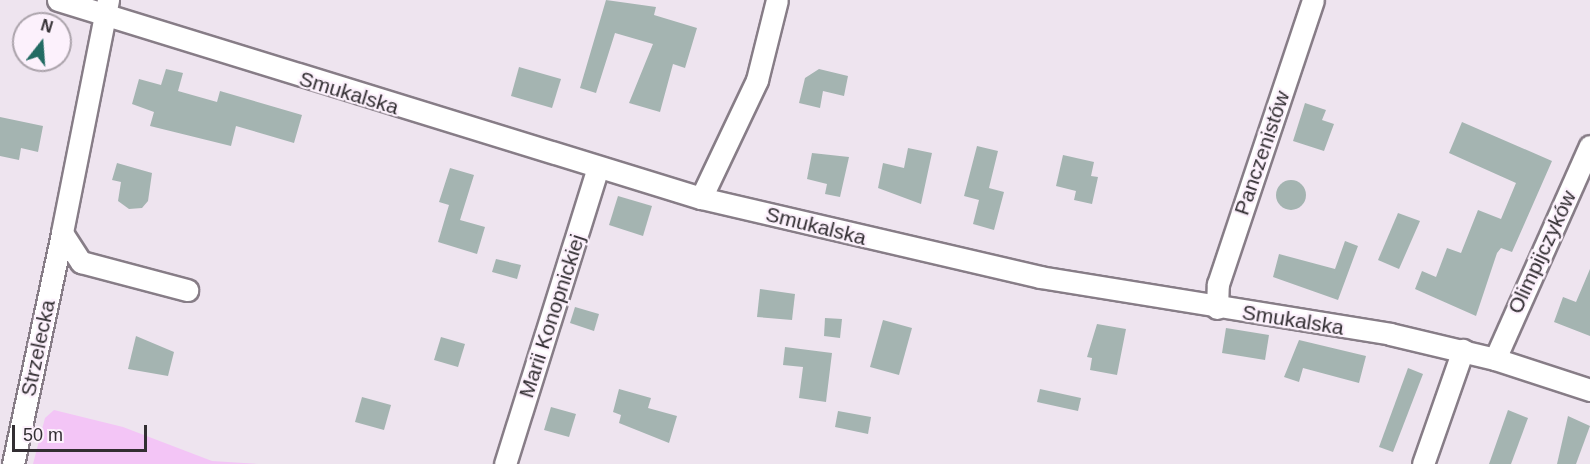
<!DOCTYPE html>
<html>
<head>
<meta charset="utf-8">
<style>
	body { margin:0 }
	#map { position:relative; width:1590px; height:464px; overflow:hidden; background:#eee4ef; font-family:Arial,sans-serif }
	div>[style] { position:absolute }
	.green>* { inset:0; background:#f3c5f6 }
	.building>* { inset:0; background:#a4b4b1 }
	.round { border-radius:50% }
	.roads { filter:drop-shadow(2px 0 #877d87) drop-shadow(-2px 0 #877d87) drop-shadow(0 2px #877d87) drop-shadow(0 -2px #877d87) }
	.minor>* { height:21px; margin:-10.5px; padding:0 10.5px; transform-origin:10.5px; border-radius:10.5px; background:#fff }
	span { translate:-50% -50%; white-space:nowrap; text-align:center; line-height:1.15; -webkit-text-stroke:4.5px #fcf1fc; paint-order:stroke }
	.street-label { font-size:21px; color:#322e32 }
	.north { position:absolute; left:12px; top:12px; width:60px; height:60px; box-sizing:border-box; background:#fcf1fc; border:2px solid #aba3ab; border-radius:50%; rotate:17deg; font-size:16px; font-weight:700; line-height:24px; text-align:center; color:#322e32 }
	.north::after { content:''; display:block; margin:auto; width:21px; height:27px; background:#226b63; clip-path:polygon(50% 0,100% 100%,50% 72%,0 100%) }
	.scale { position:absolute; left:12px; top:425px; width:135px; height:27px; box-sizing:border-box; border:3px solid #322e32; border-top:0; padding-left:8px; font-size:18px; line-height:21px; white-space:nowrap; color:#322e32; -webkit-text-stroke:4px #fcf1fc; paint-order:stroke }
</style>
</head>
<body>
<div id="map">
	<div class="green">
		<div style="clip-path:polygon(54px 410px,123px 427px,212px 461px,258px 464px,33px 464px,45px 418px)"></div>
	</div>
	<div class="building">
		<div style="clip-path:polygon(606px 0,656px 7px,654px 15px,697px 28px,685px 68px,673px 64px,660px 112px,629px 103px,653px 44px,615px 33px,596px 93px,580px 88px)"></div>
		<div style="clip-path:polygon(519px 67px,561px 79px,552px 108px,511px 96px)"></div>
		<div style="clip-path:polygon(166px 69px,183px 73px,178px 91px,217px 102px,220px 91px,302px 115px,294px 143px,236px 126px,231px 146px,150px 126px,154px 112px,132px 104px,139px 79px,161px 85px)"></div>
		<div style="clip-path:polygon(819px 69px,848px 76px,844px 96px,823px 91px,820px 108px,799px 103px,805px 78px)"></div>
		<div style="clip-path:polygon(1305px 103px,1326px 110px,1322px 120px,1334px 124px,1324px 151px,1293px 141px)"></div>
		<div style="clip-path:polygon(0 117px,43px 126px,38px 152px,21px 148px,19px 160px,0 156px)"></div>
		<div style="clip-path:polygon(1462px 122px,1552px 161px,1512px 252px,1501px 248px,1497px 253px,1476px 316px,1415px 289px,1422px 271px,1436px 277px,1447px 248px,1461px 253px,1478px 210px,1501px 219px,1516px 183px,1449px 153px)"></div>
		<div style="clip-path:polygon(977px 146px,998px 151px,989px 188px,1004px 192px,994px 230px,973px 224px,979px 200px,964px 196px)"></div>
		<div style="clip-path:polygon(908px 148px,932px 153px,921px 204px,878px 188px,883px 163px,904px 168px)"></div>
		<div style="clip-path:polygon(812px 153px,849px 157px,840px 197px,825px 194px,827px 184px,807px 179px)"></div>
		<div style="clip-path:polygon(1063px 155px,1094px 162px,1091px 176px,1098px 177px,1092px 204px,1074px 200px,1076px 191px,1056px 186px)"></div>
		<div style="clip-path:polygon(117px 163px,152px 173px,148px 201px,142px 208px,129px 209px,118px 201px,121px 182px,112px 180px)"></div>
		<div style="clip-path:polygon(450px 168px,474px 175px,460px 220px,485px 227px,477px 254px,438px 242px,449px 205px,439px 202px)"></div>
		<div class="round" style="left:1276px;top:180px;width:30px;height:30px"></div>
		<div style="clip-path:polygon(618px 196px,652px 206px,643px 236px,609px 225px)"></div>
		<div style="clip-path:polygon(1398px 213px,1420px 221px,1399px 269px,1378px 260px)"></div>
		<div style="clip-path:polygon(1345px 241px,1358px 246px,1338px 300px,1273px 277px,1279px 254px,1335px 269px)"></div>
		<div style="clip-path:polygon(496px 259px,521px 265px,517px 279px,492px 272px)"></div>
		<div style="clip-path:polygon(1590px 269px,1590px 336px,1554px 322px,1563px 297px,1576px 302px)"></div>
		<div style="clip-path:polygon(760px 289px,795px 294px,792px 320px,757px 317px)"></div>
		<div style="clip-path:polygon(575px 307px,599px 314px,594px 331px,570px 323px)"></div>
		<div style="clip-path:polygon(825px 318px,842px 319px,840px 338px,824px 336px)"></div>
		<div style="clip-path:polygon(883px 320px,912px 328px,899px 375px,870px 367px)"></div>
		<div style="clip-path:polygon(1097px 324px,1126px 329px,1117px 375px,1090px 370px,1092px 358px,1087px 357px)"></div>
		<div style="clip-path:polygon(1226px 328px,1269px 335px,1265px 360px,1222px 353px)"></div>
		<div style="clip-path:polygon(136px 336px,174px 352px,168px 376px,128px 369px)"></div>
		<div style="clip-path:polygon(441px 337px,465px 344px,458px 367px,434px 360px)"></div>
		<div style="clip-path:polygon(1299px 340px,1366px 356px,1359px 383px,1303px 368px,1299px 382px,1284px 377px)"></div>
		<div style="clip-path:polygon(785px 347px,832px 353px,826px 402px,799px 398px,803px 367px,783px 365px)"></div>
		<div style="clip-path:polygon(1408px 368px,1423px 374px,1393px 452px,1379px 447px)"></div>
		<div style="clip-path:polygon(619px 389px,651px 398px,648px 408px,677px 416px,669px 443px,619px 423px,621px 415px,613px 412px)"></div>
		<div style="clip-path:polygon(1040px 389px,1081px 398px,1078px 411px,1037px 402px)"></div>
		<div style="clip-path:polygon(362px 397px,391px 405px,384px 430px,355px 422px)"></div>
		<div style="clip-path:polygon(551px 407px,576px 414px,569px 437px,544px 430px)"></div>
		<div style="clip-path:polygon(1508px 410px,1528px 418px,1511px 464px,1489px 464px)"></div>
		<div style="clip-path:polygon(838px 411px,871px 417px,868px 434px,835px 427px)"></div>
		<div style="clip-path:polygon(1568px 416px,1590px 426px,1576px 464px,1557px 464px)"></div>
	</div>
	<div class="roads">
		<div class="minor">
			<div style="left:58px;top:0;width:673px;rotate:17.12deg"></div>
			<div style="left:701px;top:198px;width:348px;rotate:13.1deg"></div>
			<div style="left:1040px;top:277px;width:355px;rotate:9.2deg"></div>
			<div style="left:1390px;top:334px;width:108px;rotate:13.4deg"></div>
			<div style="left:1495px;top:359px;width:100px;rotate:18.1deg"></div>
			<div style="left:108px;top:0;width:237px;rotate:101.2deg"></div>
			<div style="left:62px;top:233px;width:35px;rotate:57deg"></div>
			<div style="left:81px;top:262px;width:110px;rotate:14.8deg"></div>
			<div style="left:701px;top:198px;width:131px;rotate:-64.6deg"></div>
			<div style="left:757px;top:80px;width:82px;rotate:-76deg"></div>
			<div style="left:1217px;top:308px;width:24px;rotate:-88deg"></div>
			<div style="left:1218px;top:284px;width:299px;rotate:-71.5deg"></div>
			<div style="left:1495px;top:359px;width:233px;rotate:-66deg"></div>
			<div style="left:13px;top:464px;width:236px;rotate:-78deg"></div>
			<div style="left:505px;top:464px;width:311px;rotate:-72.6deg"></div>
			<div style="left:1423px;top:464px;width:121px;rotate:-70.7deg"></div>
		</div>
	</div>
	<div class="street-label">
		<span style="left:349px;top:93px;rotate:17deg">Smukalska</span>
		<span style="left:1262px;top:153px;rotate:-71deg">Panczenistów</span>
		<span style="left:816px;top:226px;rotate:14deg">Smukalska</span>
		<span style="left:1542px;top:252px;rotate:-65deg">Olimpijczyków</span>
		<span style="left:552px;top:316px;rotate:-72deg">Marii Konopnickiej</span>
		<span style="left:1293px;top:320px;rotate:9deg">Smukalska</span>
		<span style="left:38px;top:348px;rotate:-78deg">Strzelecka</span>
	</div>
	<div class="north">N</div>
	<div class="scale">50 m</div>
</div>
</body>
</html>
